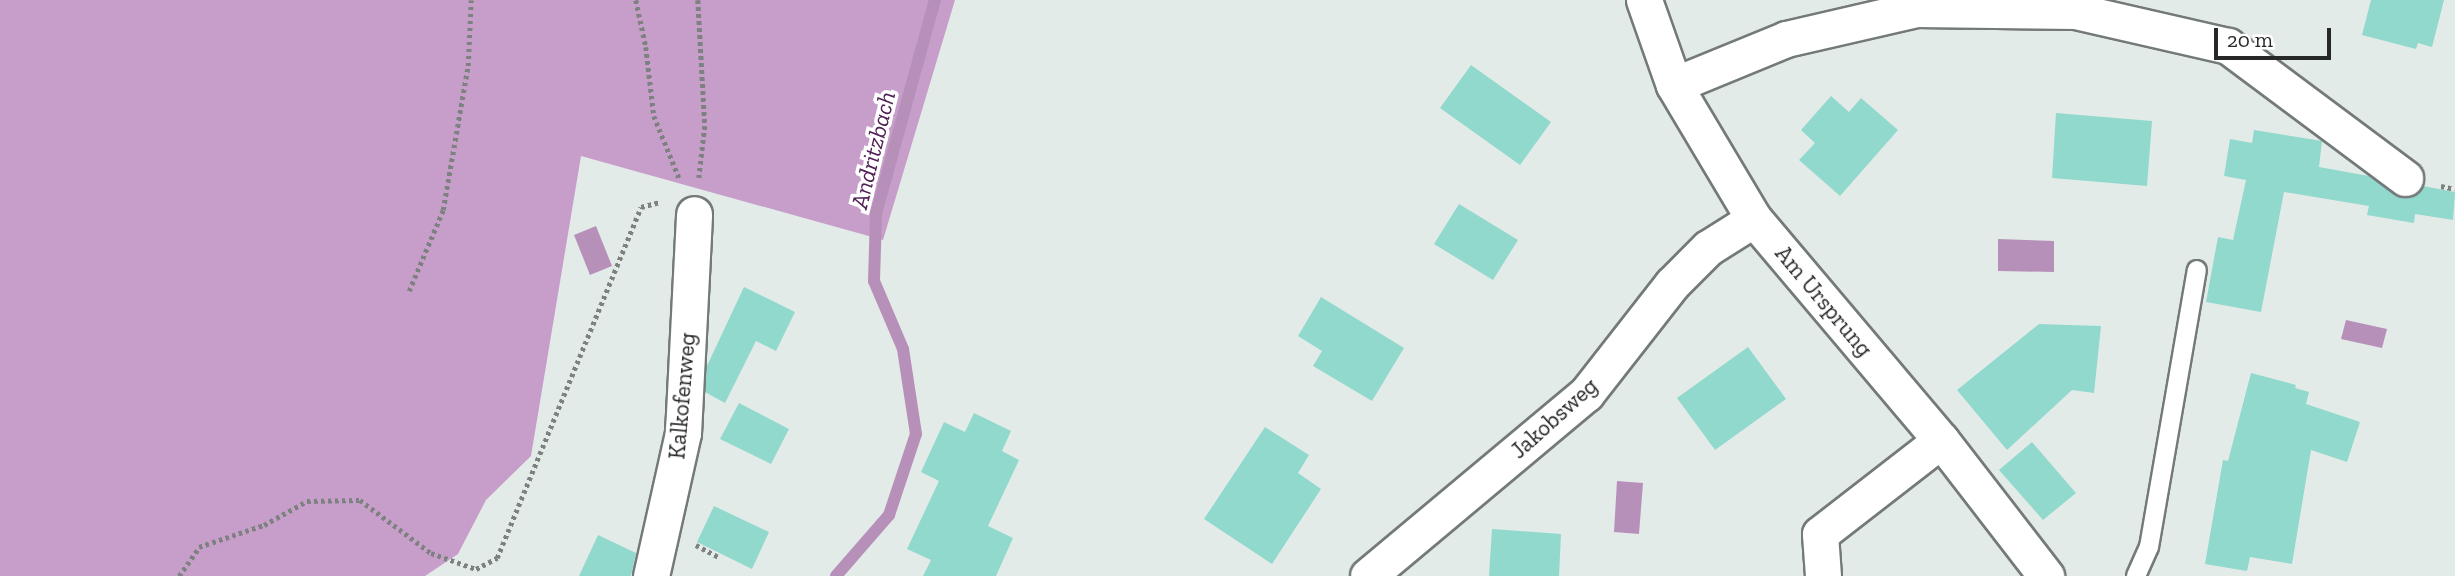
<!DOCTYPE html>
<html>
<head>
<meta charset="utf-8">
<style>
	body { margin:0 }
	#map { position:relative; width:2455px; height:576px; overflow:hidden; background:#e3ebe9; font-family:"Zilla Slab",serif }
	div>[style] { position:absolute }
	.forest>* { inset:0; background:#c69ec9 }
	.water>* { inset:0; background:#b790ba }
	.stream>* { height:12px; margin:-6px; padding:0 6px; transform-origin:6px; border-radius:6px; background:#b790ba }
	.building>* { inset:0; background:#91d9cc }
	.path>* { height:4.5px; margin-top:-2.25px; transform-origin:0; background:repeating-linear-gradient(90deg,#7d8281 0 3.5px,transparent 0 7px) }
	.roads { filter:drop-shadow(2px 0 #737a79) drop-shadow(-2px 0 #737a79) drop-shadow(0 2px #737a79) drop-shadow(0 -2px #737a79) }
	.service>* { height:18px; margin:-9px; padding:0 9px; transform-origin:9px; border-radius:9px; background:#fff }
	.minor>* { height:35px; margin:-17.5px; padding:0 17.5px; transform-origin:17.5px; border-radius:17.5px; background:#fff }
	span { translate:-50% -50%; white-space:nowrap; text-align:center; line-height:1.15; -webkit-text-stroke:7px #fff; paint-order:stroke }
	.street-label { font-size:23px; color:#252827 }
	.water-label { font-size:24px; color:#502055; font-style:italic }
	.scale { position:absolute; left:2214px; top:28px; width:117px; height:32px; box-sizing:border-box; border:4px solid #252827; border-top:0; padding-left:9px; font-size:21px; line-height:24px; white-space:nowrap; color:#252827; -webkit-text-stroke:5px #fff; paint-order:stroke }
</style>
</head>
<body>
<div id="map">
	<div class="forest">
		<div style="clip-path:polygon(0 0,955px 0,883px 240px,581px 156px,531px 456px,486px 500px,458px 554px,425px 576px,0 576px)"></div>
	</div>
	<div class="water">
		<div style="clip-path:polygon(596px 226px,612px 266px,590px 275px,574px 235px)"></div>
		<div style="clip-path:polygon(1998px 239px,2054px 241px,2054px 272px,1998px 271px)"></div>
		<div style="clip-path:polygon(2346px 320px,2387px 329px,2382px 348px,2341px 339px)"></div>
		<div style="clip-path:polygon(1617px 481px,1643px 483px,1639px 534px,1614px 532px)"></div>
	</div>
	<div class="stream">
		<div style="left:836px;top:576px;width:81px;rotate:-49deg"></div>
		<div style="left:889px;top:515px;width:85px;rotate:-71.6deg"></div>
		<div style="left:916px;top:434px;width:86px;rotate:-98.7deg"></div>
		<div style="left:903px;top:349px;width:74px;rotate:-113.1deg"></div>
		<div style="left:874px;top:281px;width:67px;rotate:-88.3deg"></div>
		<div style="left:876px;top:214px;width:222px;rotate:-74.6deg"></div>
	</div>
	<div class="building">
		<div style="clip-path:polygon(2371px 0,2444px 0,2432px 47px,2418px 43px,2416px 49px,2362px 35px)"></div>
		<div style="clip-path:polygon(1471px 65px,1551px 122px,1520px 165px,1440px 108px)"></div>
		<div style="clip-path:polygon(1831px 96px,1849px 112px,1861px 98px,1898px 130px,1840px 196px,1799px 160px,1815px 143px,1801px 130px)"></div>
		<div style="clip-path:polygon(2056px 113px,2152px 121px,2147px 186px,2052px 178px)"></div>
		<div style="clip-path:polygon(2254px 130px,2322px 141px,2319px 167px,2369px 176px,2402px 198px,2414px 196px,2423px 186px,2455px 192px,2453px 220px,2415px 214px,2414px 223px,2367px 215px,2369px 206px,2284px 192px,2261px 312px,2206px 302px,2218px 237px,2233px 240px,2246px 180px,2224px 176px,2230px 139px,2252px 143px)"></div>
		<div style="clip-path:polygon(1459px 204px,1518px 240px,1493px 280px,1434px 244px)"></div>
		<div style="clip-path:polygon(744px 287px,795px 312px,776px 351px,756px 341px,725px 403px,705px 392px,706px 368px)"></div>
		<div style="clip-path:polygon(1321px 297px,1404px 348px,1372px 401px,1313px 366px,1322px 351px,1298px 336px)"></div>
		<div style="clip-path:polygon(2039px 324px,2101px 326px,2094px 393px,2072px 390px,2007px 450px,1957px 390px)"></div>
		<div style="clip-path:polygon(1748px 347px,1786px 399px,1715px 450px,1677px 398px)"></div>
		<div style="clip-path:polygon(2251px 373px,2296px 385px,2295px 388px,2309px 392px,2306px 404px,2360px 422px,2347px 462px,2311px 450px,2292px 564px,2250px 557px,2247px 571px,2205px 564px,2223px 460px,2228px 461px)"></div>
		<div style="clip-path:polygon(739px 403px,789px 429px,771px 464px,720px 439px)"></div>
		<div style="clip-path:polygon(974px 413px,1011px 431px,1002px 451px,1019px 460px,988px 526px,1013px 538px,996px 576px,923px 576px,931px 560px,907px 549px,939px 481px,921px 472px,944px 422px,965px 432px)"></div>
		<div style="clip-path:polygon(1265px 427px,1309px 455px,1298px 473px,1321px 489px,1272px 564px,1204px 519px)"></div>
		<div style="clip-path:polygon(2032px 442px,2076px 493px,2043px 520px,1999px 470px)"></div>
		<div style="clip-path:polygon(714px 506px,769px 532px,752px 569px,697px 542px)"></div>
		<div style="clip-path:polygon(1492px 529px,1561px 534px,1559px 576px,1489px 576px)"></div>
		<div style="clip-path:polygon(598px 535px,636px 553px,631px 576px,579px 576px)"></div>
	</div>
	<div class="path">
		<div style="left:636px;top:0;width:48px;rotate:78deg"></div>
		<div style="left:646px;top:47px;width:69px;rotate:83.4deg"></div>
		<div style="left:654px;top:116px;width:69px;rotate:67.9deg"></div>
		<div style="left:698px;top:0;width:126px;rotate:86.8deg"></div>
		<div style="left:705px;top:126px;width:52px;rotate:96.6deg"></div>
		<div style="left:2441px;top:186px;width:14px;rotate:12deg"></div>
		<div style="left:409px;top:291px;width:88px;rotate:-67.2deg"></div>
		<div style="left:443px;top:210px;width:146px;rotate:-80.2deg"></div>
		<div style="left:468px;top:66px;width:66px;rotate:-87.4deg"></div>
		<div style="left:696px;top:545px;width:27px;rotate:28deg"></div>
		<div style="left:179px;top:576px;width:35px;rotate:-55deg"></div>
		<div style="left:199px;top:547px;width:69px;rotate:-18.7deg"></div>
		<div style="left:264px;top:525px;width:49px;rotate:-29.2deg"></div>
		<div style="left:307px;top:501px;width:53px;rotate:-1.1deg"></div>
		<div style="left:360px;top:500px;width:89px;rotate:36.7deg"></div>
		<div style="left:431px;top:553px;width:48px;rotate:19.6deg"></div>
		<div style="left:476px;top:569px;width:24px;rotate:-28deg"></div>
		<div style="left:497px;top:558px;width:379px;rotate:-67.7deg"></div>
		<div style="left:641px;top:207px;width:20px;rotate:-15deg"></div>
	</div>
	<div class="roads">
		<div class="service">
			<div style="left:2136px;top:576px;width:32px;rotate:-66deg"></div>
			<div style="left:2149px;top:547px;width:281px;rotate:-80.2deg"></div>
		</div>
		<div class="minor">
			<div style="left:1644px;top:0;width:90px;rotate:70.6deg"></div>
			<div style="left:1674px;top:85px;width:156px;rotate:59.2deg"></div>
			<div style="left:1754px;top:219px;width:289px;rotate:49.8deg"></div>
			<div style="left:1941px;top:440px;width:172px;rotate:52.3deg"></div>
			<div style="left:1674px;top:85px;width:121px;rotate:-22.3deg"></div>
			<div style="left:1786px;top:39px;width:133px;rotate:-13deg"></div>
			<div style="left:1916px;top:9px;width:159px;rotate:0.7deg"></div>
			<div style="left:2075px;top:11px;width:157px;rotate:12.9deg"></div>
			<div style="left:2228px;top:46px;width:221px;rotate:36.7deg"></div>
			<div style="left:651px;top:576px;width:147px;rotate:-77.4deg"></div>
			<div style="left:683px;top:433px;width:219px;rotate:-87.1deg"></div>
			<div style="left:1368px;top:576px;width:284px;rotate:-39.9deg"></div>
			<div style="left:1586px;top:394px;width:140px;rotate:-52deg"></div>
			<div style="left:1672px;top:284px;width:51px;rotate:-45deg"></div>
			<div style="left:1708px;top:248px;width:54px;rotate:-32.2deg"></div>
			<div style="left:1823px;top:576px;width:42px;rotate:-94.1deg"></div>
			<div style="left:1820px;top:534px;width:153px;rotate:-37.8deg"></div>
		</div>
	</div>
	<div class="street-label">
		<span style="left:1824px;top:301px;rotate:50deg">Am Ursprung</span>
		<span style="left:682px;top:396px;rotate:-85deg">Kalkofenweg</span>
		<span style="left:1554px;top:418px;rotate:-42deg">Jakobsweg</span>
	</div>
	<div class="water-label">
		<span style="left:873px;top:150px;rotate:-76deg">Andritzbach</span>
	</div>
	<div class="scale">20 m</div>
</div>
</body>
</html>
